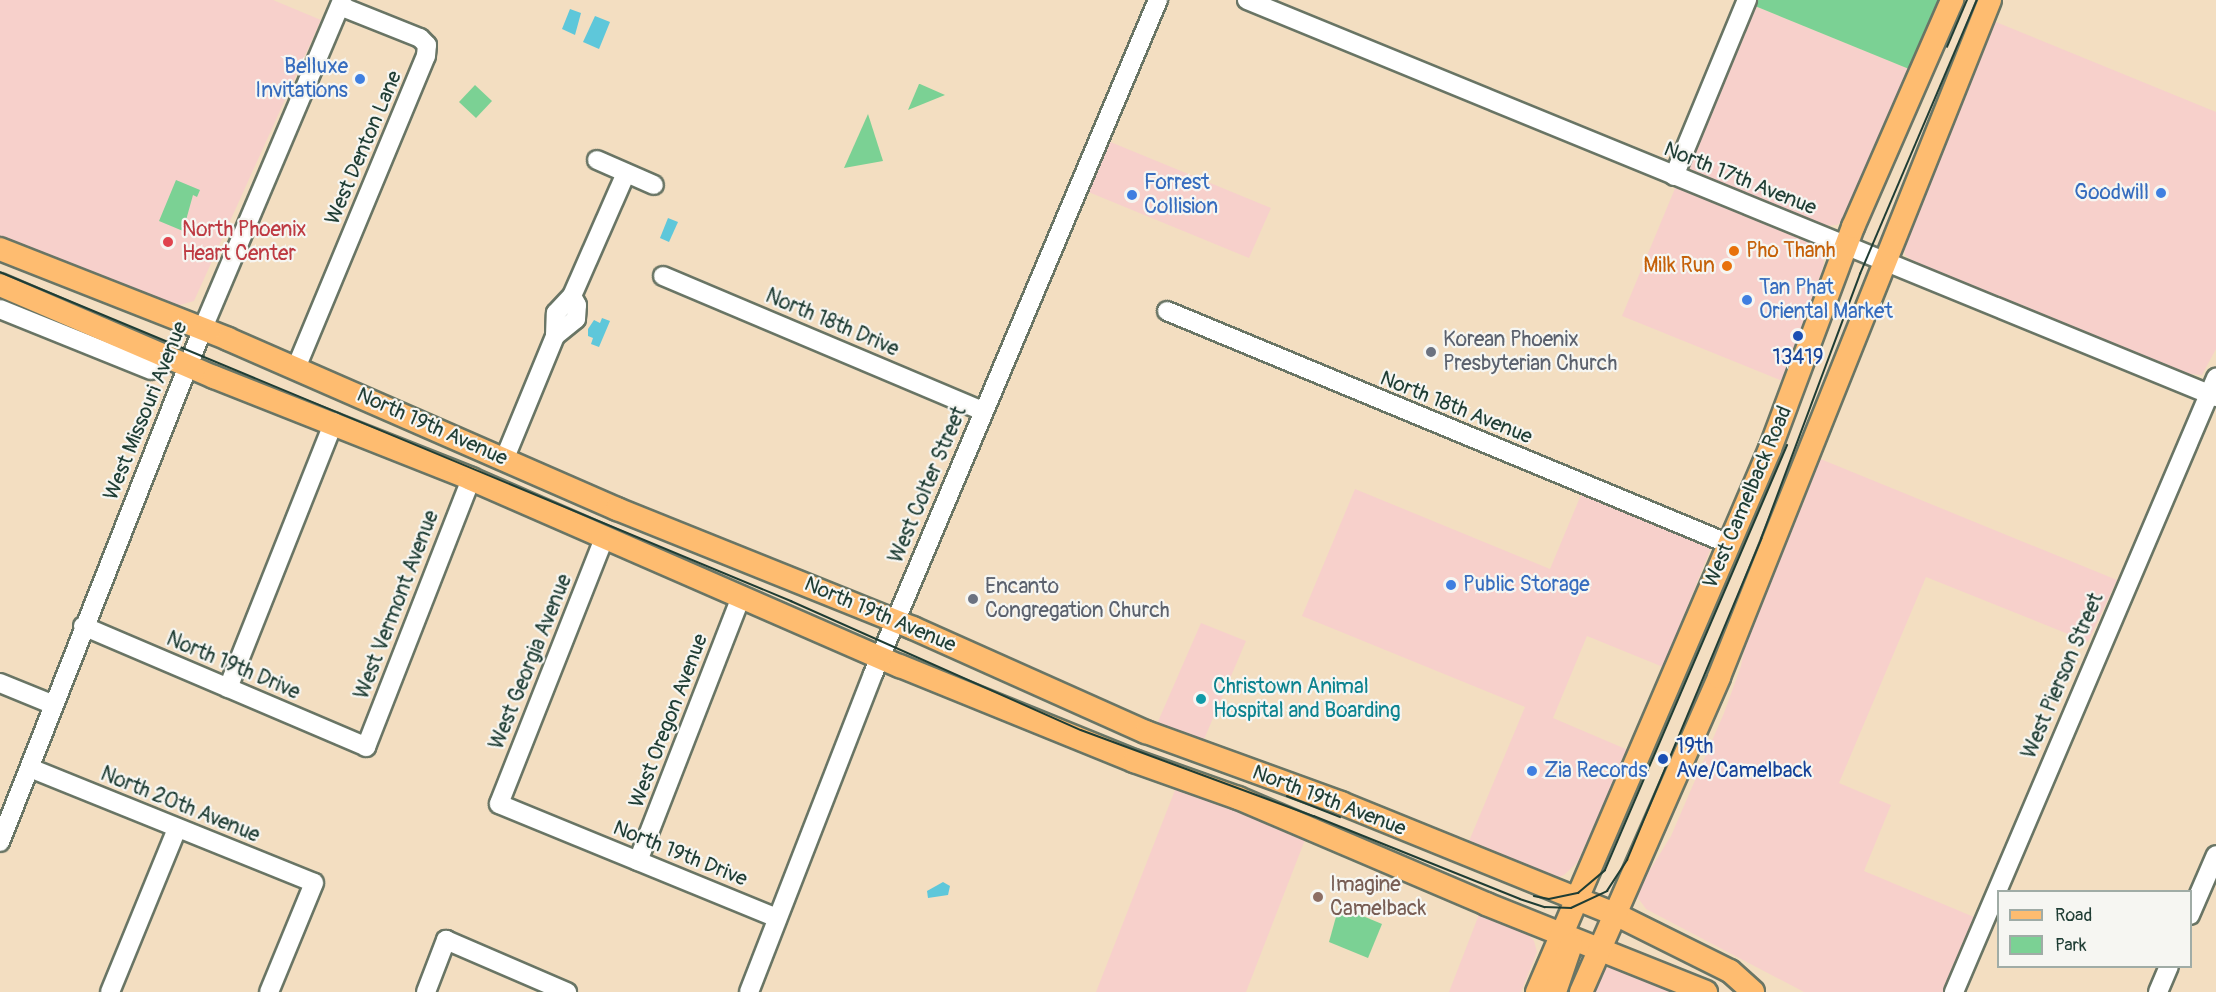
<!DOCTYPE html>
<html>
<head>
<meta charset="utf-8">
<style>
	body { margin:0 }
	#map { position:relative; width:2216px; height:992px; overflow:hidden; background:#f3dec1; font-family:Pangolin,sans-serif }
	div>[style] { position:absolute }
	.built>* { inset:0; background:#f7d0cb }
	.green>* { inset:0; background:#7bd194 }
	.water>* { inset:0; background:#5ec7da }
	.roads { filter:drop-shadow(2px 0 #697565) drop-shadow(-2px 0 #697565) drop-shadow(0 2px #697565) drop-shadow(0 -2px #697565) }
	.minor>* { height:18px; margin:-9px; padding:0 9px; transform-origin:9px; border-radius:9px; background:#fff }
	.major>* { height:22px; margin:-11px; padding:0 11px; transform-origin:11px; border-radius:11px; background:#febc70 }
	.tram>* { height:1.5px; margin:-0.75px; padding:0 0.75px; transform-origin:0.75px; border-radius:0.75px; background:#1f3d34 }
	.dots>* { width:16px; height:16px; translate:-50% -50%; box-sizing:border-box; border:3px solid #f6f6f2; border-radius:50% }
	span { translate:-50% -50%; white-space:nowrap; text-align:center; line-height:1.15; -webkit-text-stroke:4.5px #f6f6f2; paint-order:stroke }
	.shop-label { font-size:21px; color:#366cbe }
	.right { translate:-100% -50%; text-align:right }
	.left { translate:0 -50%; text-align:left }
	.street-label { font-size:21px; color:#1f3d34 }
	.health-label { font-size:21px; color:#be3a42 }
	.food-label { font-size:21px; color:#c56008 }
	.worship-label { font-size:21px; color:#5b616d }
	.transit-label { font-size:21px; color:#164399 }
	.culture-label { font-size:21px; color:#0d838f }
	.education-label { font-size:21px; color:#785e54 }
	.legend { position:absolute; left:1997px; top:890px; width:195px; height:78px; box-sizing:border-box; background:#f6f6f2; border:2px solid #a0aca6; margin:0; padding:8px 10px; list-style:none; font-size:18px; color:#1f3d34 }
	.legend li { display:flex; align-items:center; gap:12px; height:30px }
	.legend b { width:30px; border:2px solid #a0aca6 }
</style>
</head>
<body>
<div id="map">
	<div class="built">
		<div style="clip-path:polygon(0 0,273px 0,321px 20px,194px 301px,176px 306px,0 238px)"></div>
		<div style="clip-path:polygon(1755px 6px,1909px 69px,1843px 220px,1837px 225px,1822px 226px,1690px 169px,1690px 157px)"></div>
		<div style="clip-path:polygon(1991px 20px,2216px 112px,2216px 349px,2202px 375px,2189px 374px,1917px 264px,1905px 255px,1902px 239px)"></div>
		<div style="clip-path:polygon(1108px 141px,1271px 208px,1249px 258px,1086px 191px)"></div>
		<div style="clip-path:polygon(1676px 186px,1811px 243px,1823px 255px,1824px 264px,1785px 382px,1622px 316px)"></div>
		<div style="clip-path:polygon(1818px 458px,2117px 580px,2088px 642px,1926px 577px,1839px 783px,1891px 805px,1864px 871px,1974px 917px,1943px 992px,1804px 992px,1646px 909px,1638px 898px,1640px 886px,1671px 836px,1724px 713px,1741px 666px,1747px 631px)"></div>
		<div style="clip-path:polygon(1355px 489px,1550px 569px,1583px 490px,1706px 542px,1711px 548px,1663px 667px,1587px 636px,1553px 718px,1628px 750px,1577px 863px,1564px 875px,1555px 878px,1467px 846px,1525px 707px,1302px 616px)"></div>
		<div style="clip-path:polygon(1201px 623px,1246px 641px,1202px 744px,1156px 726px)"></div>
		<div style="clip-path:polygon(1177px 785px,1308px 832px,1246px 992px,1096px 992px)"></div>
		<div style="clip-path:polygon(1480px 912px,1525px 931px,1534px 941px,1537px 952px,1521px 992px,1449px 992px)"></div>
		<div style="clip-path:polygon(1611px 966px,1622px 966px,1669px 992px,1590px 992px,1602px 971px)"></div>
	</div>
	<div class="green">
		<div style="clip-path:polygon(1757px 0,1942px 0,1909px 69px,1755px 6px)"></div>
		<div style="clip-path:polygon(920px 84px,945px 95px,908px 110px,919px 84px)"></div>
		<div style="clip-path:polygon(475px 85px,492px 101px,476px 118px,459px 102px)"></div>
		<div style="clip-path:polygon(868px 114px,883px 161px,844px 168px)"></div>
		<div style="clip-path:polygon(176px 180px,200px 190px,197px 197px,193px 195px,183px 231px,159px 221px)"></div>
		<div style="clip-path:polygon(1339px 906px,1382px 924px,1368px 958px,1329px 942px)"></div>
	</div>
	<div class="water">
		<div style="clip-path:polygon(570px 9px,581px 13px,575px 35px,562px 29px)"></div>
		<div style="clip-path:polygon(595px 16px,610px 22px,599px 49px,583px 42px)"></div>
		<div style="clip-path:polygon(668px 218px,678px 222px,669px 242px,660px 238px)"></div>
		<div style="clip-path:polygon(602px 318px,610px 321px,599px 347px,591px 344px,593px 338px,588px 336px,588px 329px,594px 320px,600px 323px)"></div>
		<div style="clip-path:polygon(943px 882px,950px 886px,948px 895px,928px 898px,927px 891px)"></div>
	</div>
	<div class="roads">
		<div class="minor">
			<div style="left:1247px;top:0;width:1047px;rotate:22.28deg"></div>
			<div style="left:597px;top:160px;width:62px;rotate:23.7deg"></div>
			<div style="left:1674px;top:176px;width:191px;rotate:-67.5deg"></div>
			<div style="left:663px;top:276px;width:347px;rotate:22.9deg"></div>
			<div style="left:0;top:309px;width:163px;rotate:22deg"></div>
			<div style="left:1167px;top:311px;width:608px;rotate:22.52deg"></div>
			<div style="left:555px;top:336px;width:27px;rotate:-39deg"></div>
			<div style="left:576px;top:319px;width:14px;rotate:-86deg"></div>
			<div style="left:577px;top:305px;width:10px;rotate:-119deg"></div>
			<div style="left:296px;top:368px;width:338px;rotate:-67.4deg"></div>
			<div style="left:426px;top:56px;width:11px;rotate:-85deg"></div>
			<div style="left:427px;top:45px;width:10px;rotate:-135deg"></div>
			<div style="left:420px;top:38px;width:86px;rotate:-158.2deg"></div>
			<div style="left:504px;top:460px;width:134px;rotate:-67.6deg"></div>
			<div style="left:555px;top:336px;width:23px;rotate:-88deg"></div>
			<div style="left:556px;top:313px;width:23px;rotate:-47deg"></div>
			<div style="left:572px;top:296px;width:134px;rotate:-66.3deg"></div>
			<div style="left:605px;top:536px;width:288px;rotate:111.6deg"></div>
			<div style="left:499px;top:804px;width:300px;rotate:22.3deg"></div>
			<div style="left:83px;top:626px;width:308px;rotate:23.1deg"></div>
			<div style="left:366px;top:747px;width:288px;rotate:-68.6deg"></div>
			<div style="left:0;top:683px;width:58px;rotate:22.2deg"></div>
			<div style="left:228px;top:688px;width:286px;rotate:-68.3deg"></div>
			<div style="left:30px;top:768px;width:306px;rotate:22deg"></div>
			<div style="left:314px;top:883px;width:118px;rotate:112.4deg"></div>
			<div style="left:0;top:842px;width:553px;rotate:-68.45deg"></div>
			<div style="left:203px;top:328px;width:356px;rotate:-67deg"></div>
			<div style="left:638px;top:861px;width:283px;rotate:-68.7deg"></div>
			<div style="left:2190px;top:915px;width:65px;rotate:-66.6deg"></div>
			<div style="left:110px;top:992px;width:176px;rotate:-67.7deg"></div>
			<div style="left:426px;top:992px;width:56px;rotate:-69deg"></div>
			<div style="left:446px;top:940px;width:132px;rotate:23.3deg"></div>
			<div style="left:749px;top:992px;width:341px;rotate:-68.7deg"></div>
			<div style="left:873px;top:674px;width:732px;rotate:-67.08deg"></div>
			<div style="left:1954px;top:992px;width:668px;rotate:-66.89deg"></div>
			<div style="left:2158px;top:992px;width:28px;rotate:-67deg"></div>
		</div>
		<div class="major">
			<div style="left:0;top:249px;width:245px;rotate:21.5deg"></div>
			<div style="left:228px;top:339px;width:425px;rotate:23.6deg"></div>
			<div style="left:617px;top:509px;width:319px;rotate:21.9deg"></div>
			<div style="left:913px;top:628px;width:255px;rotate:24.1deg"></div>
			<div style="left:1146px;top:732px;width:208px;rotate:20deg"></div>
			<div style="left:1341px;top:803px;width:298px;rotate:22.1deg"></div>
			<div style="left:1617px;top:915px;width:126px;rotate:26.4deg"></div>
			<div style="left:1730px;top:971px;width:31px;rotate:42deg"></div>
			<div style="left:0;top:285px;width:233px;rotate:23.3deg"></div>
			<div style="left:214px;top:377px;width:277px;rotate:21.6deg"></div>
			<div style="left:471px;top:479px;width:468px;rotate:23.6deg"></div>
			<div style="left:900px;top:666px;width:253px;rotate:22.1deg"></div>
			<div style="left:1134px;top:761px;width:110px;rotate:19.6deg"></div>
			<div style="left:1238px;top:798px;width:270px;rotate:23.1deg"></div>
			<div style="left:1486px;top:904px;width:237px;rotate:21.8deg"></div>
			<div style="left:1537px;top:992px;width:591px;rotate:-66.78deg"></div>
			<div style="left:1770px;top:449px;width:237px;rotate:-69.5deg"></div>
			<div style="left:1853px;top:227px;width:248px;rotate:-66.4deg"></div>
			<div style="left:1555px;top:992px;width:50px;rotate:-71.2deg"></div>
			<div style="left:1581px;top:992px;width:344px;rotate:-66.3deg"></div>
			<div style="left:1719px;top:677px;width:729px;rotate:-68.18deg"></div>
		</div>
	</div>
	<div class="tram">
		<div style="left:1947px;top:47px;width:51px;rotate:-66.9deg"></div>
		<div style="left:0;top:272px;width:857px;rotate:22.58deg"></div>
		<div style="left:791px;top:601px;width:317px;rotate:24deg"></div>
		<div style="left:1081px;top:730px;width:248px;rotate:20.3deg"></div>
		<div style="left:1314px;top:816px;width:222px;rotate:21.9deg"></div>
		<div style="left:1520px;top:899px;width:26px;rotate:18deg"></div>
		<div style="left:1545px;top:907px;width:26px;rotate:2deg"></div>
		<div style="left:1571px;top:908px;width:40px;rotate:-25deg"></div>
		<div style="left:1607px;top:891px;width:37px;rotate:-57deg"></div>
		<div style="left:1627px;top:860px;width:348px;rotate:-67.3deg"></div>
		<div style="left:1761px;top:539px;width:283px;rotate:-69.5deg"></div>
		<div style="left:1860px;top:274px;width:298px;rotate:-66.9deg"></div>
		<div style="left:1287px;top:796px;width:57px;rotate:21.6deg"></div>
		<div style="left:1534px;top:896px;width:15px;rotate:11deg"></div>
		<div style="left:1549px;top:899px;width:30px;rotate:-12deg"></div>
		<div style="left:1578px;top:893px;width:35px;rotate:-40deg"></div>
		<div style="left:1605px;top:870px;width:462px;rotate:-66.8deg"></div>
	</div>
	<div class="dots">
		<div style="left:360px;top:79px;background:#3f7fe0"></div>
		<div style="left:2161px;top:193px;background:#3f7fe0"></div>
		<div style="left:1132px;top:195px;background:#3f7fe0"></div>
		<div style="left:168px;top:242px;background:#e0444e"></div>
		<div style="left:1734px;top:251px;background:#e8710a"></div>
		<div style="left:1727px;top:266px;background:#e8710a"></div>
		<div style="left:1747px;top:300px;background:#3f7fe0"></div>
		<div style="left:1798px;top:336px;background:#1a4fb4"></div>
		<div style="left:1431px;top:352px;background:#6b7280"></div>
		<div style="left:1451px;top:585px;background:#3f7fe0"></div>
		<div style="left:973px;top:599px;background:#6b7280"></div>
		<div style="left:1201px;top:699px;background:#0f9aa8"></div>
		<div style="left:1663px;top:759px;background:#1a4fb4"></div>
		<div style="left:1532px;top:771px;background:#3f7fe0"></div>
		<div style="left:1318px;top:897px;background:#8d6e63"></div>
	</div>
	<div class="shop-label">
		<span class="right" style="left:348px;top:79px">Belluxe<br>Invitations</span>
		<span class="left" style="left:1144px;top:195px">Forrest<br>Collision</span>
		<span class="right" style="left:2149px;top:193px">Goodwill</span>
		<span class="left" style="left:1759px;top:300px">Tan Phat<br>Oriental Market</span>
		<span class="left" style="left:1463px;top:585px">Public Storage</span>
		<span class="left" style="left:1544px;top:771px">Zia Records</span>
	</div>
	<div class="street-label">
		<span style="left:364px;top:148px;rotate:-67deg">West Denton Lane</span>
		<span style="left:1740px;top:179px;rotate:22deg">North 17th Avenue</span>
		<span style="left:832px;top:323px;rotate:23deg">North 18th Drive</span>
		<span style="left:1456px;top:408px;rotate:22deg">North 18th Avenue</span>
		<span style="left:146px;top:411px;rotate:-68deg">West Missouri Avenue</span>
		<span style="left:432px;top:427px;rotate:24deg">North 19th Avenue</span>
		<span style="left:928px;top:485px;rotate:-67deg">West Colter Street</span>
		<span style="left:1748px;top:497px;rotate:-67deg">West Camelback Road</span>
		<span style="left:397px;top:605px;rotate:-69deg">West Vermont Avenue</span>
		<span style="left:880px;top:615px;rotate:23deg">North 19th Avenue</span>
		<span style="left:531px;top:662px;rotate:-68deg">West Georgia Avenue</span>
		<span style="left:233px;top:666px;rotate:23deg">North 19th Drive</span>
		<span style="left:2063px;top:676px;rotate:-67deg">West Pierson Street</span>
		<span style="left:669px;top:721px;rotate:-69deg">West Oregon Avenue</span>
		<span style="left:1329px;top:801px;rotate:21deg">North 19th Avenue</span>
		<span style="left:180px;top:805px;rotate:22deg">North 20th Avenue</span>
		<span style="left:680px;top:854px;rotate:22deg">North 19th Drive</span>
	</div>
	<div class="health-label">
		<span class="left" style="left:182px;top:242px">North Phoenix<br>Heart Center</span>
	</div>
	<div class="food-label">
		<span class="left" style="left:1746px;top:251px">Pho Thanh</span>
		<span class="right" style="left:1715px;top:266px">Milk Run</span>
	</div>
	<div class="worship-label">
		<span class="left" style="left:1443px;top:352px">Korean Phoenix<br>Presbyterian Church</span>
		<span class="left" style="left:985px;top:599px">Encanto<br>Congregation Church</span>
	</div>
	<div class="transit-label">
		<span style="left:1798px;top:358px">13419</span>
		<span class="left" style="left:1676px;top:759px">19th<br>Ave/Camelback</span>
	</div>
	<div class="culture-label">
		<span class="left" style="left:1213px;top:699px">Christown Animal<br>Hospital and Boarding</span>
	</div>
	<div class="education-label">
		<span class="left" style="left:1330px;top:897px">Imagine<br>Camelback</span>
	</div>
	<ul class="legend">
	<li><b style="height:8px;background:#febc70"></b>Road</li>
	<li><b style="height:16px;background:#7bd194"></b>Park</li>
	</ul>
</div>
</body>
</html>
